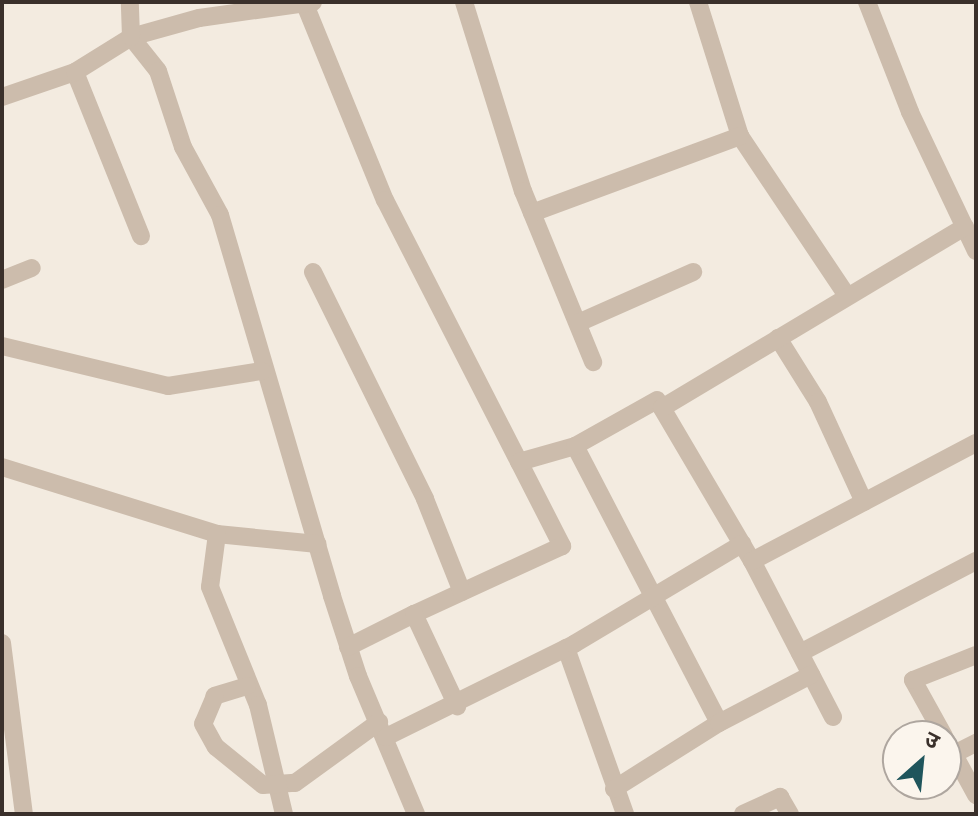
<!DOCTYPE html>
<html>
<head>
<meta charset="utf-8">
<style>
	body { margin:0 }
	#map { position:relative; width:978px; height:816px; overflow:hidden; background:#f3ebe0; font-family:"Varela Round","Noto Sans Devanagari",sans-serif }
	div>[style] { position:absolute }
	.street>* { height:18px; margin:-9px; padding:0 9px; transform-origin:9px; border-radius:9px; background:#ccbcac }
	span { translate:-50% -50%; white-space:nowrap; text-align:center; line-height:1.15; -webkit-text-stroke:6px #fbf5ed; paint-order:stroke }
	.frame { position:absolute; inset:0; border:4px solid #3a302b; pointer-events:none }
	.north { position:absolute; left:882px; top:720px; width:80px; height:80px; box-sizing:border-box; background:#fbf5ed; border:2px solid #aea69f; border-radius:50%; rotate:27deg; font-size:22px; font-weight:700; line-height:32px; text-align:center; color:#3a302b }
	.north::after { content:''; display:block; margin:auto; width:28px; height:36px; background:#1f555c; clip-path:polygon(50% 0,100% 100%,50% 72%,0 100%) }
</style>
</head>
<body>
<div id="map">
	<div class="street">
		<div style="left:304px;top:2px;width:214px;rotate:67.8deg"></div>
		<div style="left:385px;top:200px;width:389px;rotate:62.9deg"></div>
		<div style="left:562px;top:546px;width:163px;rotate:155.3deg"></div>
		<div style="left:313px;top:2px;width:115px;rotate:172deg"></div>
		<div style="left:199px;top:18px;width:71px;rotate:164.4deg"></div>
		<div style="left:131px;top:37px;width:43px;rotate:51.5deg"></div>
		<div style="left:158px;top:71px;width:80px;rotate:71.8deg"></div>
		<div style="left:183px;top:147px;width:77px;rotate:61.4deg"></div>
		<div style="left:220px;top:215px;width:397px;rotate:73.6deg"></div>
		<div style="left:332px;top:596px;width:84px;rotate:72deg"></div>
		<div style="left:358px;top:676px;width:150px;rotate:67.2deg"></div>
		<div style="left:464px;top:2px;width:198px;rotate:72.7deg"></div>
		<div style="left:523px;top:191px;width:185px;rotate:67.7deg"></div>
		<div style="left:698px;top:2px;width:140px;rotate:72.6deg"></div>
		<div style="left:740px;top:136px;width:192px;rotate:56.2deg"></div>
		<div style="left:867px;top:2px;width:118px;rotate:68.6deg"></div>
		<div style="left:910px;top:112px;width:154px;rotate:64.6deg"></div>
		<div style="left:75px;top:72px;width:177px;rotate:68.1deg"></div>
		<div style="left:2px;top:97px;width:77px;rotate:-18.9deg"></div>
		<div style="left:75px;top:72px;width:66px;rotate:-32deg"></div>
		<div style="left:131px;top:37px;width:35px;rotate:-92deg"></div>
		<div style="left:532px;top:213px;width:222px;rotate:-20.3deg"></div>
		<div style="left:313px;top:272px;width:253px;rotate:63.7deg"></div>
		<div style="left:425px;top:499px;width:100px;rotate:68.3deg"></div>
		<div style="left:2px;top:280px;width:32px;rotate:-22deg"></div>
		<div style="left:578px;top:323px;width:126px;rotate:-23.9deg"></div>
		<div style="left:778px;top:338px;width:75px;rotate:58deg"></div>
		<div style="left:818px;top:402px;width:110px;rotate:65.3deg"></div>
		<div style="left:2px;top:346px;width:171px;rotate:13.5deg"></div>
		<div style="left:168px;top:386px;width:95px;rotate:-9.1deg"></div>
		<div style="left:575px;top:446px;width:312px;rotate:62.5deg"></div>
		<div style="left:519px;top:462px;width:58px;rotate:-15.9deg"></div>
		<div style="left:575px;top:446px;width:94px;rotate:-29.3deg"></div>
		<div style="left:2px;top:467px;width:225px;rotate:17.3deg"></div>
		<div style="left:217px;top:534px;width:101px;rotate:5.7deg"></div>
		<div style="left:217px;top:534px;width:53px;rotate:97.5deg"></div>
		<div style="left:210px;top:587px;width:127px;rotate:67.9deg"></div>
		<div style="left:258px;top:705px;width:112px;rotate:76.6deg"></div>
		<div style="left:752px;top:561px;width:178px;rotate:-120.5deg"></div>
		<div style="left:662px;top:408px;width:353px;rotate:-30.9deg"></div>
		<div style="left:2px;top:643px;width:172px;rotate:82.7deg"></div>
		<div style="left:348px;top:647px;width:74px;rotate:-26.6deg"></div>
		<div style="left:414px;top:614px;width:102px;rotate:64.9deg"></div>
		<div style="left:566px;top:648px;width:176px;rotate:70.4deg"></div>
		<div style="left:800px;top:653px;width:199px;rotate:-27.6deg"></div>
		<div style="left:247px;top:686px;width:34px;rotate:163deg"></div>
		<div style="left:215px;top:696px;width:30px;rotate:113deg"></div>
		<div style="left:203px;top:724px;width:26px;rotate:61deg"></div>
		<div style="left:216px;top:747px;width:60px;rotate:39deg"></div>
		<div style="left:263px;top:785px;width:32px;rotate:-4deg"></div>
		<div style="left:295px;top:783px;width:104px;rotate:-36deg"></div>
		<div style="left:833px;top:717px;width:176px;rotate:-117.4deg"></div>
		<div style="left:752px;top:561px;width:253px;rotate:-27.8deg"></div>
		<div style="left:944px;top:736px;width:64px;rotate:-119deg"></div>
		<div style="left:913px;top:680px;width:68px;rotate:-21.6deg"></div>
		<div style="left:386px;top:737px;width:210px;rotate:-26.3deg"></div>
		<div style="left:574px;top:644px;width:196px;rotate:-30.8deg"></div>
		<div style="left:946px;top:740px;width:63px;rotate:61.4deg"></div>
		<div style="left:954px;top:754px;width:25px;rotate:-27deg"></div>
		<div style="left:614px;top:789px;width:124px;rotate:-32.2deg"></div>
		<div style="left:719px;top:723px;width:104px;rotate:-27.6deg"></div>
		<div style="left:743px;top:814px;width:41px;rotate:-24.7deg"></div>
		<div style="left:780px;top:797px;width:20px;rotate:60deg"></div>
	</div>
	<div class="frame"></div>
	<div class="north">उ</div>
</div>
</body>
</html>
